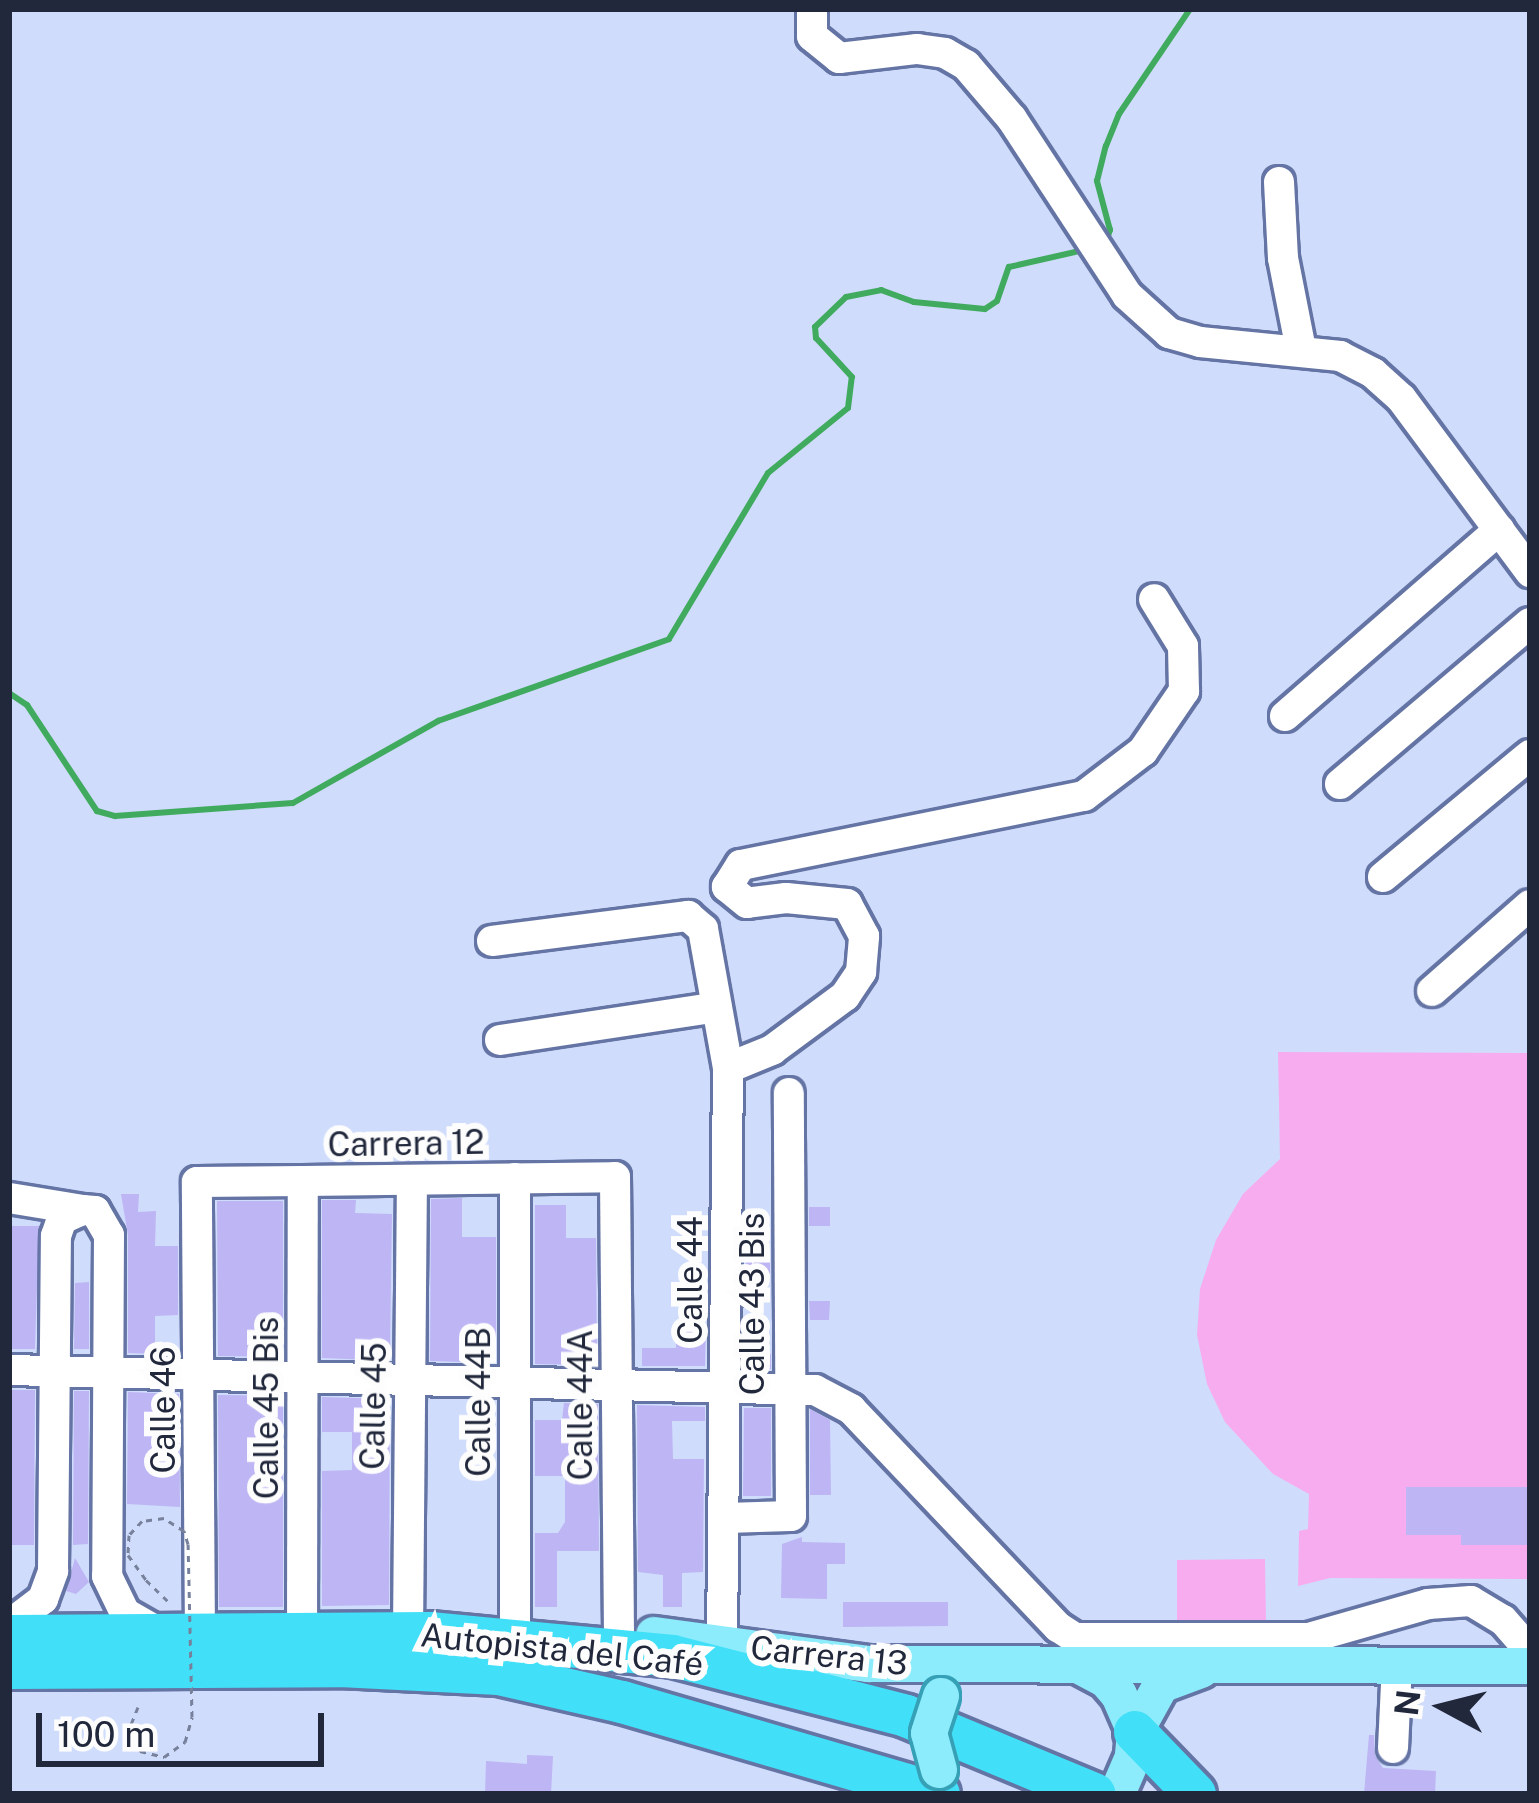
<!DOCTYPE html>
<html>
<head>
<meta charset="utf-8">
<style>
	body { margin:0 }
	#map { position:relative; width:1539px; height:1803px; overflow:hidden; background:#d0dcfc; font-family:"Public Sans",sans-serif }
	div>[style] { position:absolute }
	.green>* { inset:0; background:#f7acef }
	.stream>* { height:6px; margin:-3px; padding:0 3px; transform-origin:3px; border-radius:3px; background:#40ab5f }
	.building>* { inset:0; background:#bdb5f4 }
	.path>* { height:3px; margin-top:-1.5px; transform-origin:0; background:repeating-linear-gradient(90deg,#77819b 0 6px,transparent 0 12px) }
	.roads { filter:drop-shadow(3px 0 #6474a4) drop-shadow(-3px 0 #6474a4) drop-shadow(0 3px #6474a4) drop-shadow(0 -3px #6474a4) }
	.minor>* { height:30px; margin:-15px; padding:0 15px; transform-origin:15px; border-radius:15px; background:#fff }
	.major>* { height:36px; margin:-18px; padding:0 18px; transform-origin:18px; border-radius:18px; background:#8decfb }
	.highway>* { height:42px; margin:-21px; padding:0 21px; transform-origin:21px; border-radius:21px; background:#41e0f8 }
	.path-bridge>* { height:3px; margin-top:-1.5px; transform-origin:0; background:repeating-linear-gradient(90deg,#77819b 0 6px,transparent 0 12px) }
	.bridges { filter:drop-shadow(3px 0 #36a0b6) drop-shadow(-3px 0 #36a0b6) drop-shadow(0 3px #36a0b6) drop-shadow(0 -3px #36a0b6) }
	.major-bridge>* { height:36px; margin:-18px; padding:0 18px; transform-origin:18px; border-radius:18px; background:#8decfb }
	span { translate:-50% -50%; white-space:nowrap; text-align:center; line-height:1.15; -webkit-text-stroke:12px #fdfdfd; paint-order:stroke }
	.street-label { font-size:33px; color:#21283c }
	.frame { position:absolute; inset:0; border:12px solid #21283c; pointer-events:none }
	.north { position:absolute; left:1383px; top:1647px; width:120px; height:120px; -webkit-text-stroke:9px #fdfdfd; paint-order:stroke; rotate:277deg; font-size:33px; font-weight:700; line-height:48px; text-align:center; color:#21283c }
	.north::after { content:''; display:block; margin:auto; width:42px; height:54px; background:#21283c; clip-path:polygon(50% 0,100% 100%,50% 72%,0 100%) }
	.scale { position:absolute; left:36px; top:1713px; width:288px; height:54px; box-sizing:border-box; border:6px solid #21283c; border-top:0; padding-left:15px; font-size:36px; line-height:42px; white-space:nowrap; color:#21283c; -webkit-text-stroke:9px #fdfdfd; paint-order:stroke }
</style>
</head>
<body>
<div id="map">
	<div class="green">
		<div style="clip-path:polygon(1278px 1052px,1530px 1053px,1530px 1579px,1330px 1578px,1298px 1586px,1299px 1531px,1308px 1529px,1309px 1494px,1273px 1474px,1225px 1422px,1207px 1384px,1197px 1335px,1200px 1289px,1216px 1240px,1243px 1194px,1280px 1159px)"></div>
		<div style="clip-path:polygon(1265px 1559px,1266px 1624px,1177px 1625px,1177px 1560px)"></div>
	</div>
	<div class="stream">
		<div style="left:1106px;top:242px;width:13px;rotate:-72deg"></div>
		<div style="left:1110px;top:230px;width:51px;rotate:-104.9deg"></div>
		<div style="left:1097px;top:181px;width:36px;rotate:-76deg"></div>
		<div style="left:1106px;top:146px;width:35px;rotate:-68deg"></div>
		<div style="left:1119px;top:114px;width:127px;rotate:-55.9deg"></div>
		<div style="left:9px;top:693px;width:22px;rotate:34deg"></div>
		<div style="left:27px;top:705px;width:127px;rotate:56.6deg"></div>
		<div style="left:97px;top:811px;width:19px;rotate:16deg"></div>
		<div style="left:115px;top:816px;width:178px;rotate:-4.2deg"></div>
		<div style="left:293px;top:803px;width:167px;rotate:-29.5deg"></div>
		<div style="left:438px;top:721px;width:245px;rotate:-19.5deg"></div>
		<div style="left:669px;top:639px;width:193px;rotate:-59.2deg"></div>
		<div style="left:768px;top:473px;width:103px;rotate:-39.1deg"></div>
		<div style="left:848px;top:408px;width:31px;rotate:-83deg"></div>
		<div style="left:852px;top:377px;width:53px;rotate:-132.7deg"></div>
		<div style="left:816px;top:338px;width:11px;rotate:-95deg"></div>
		<div style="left:815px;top:327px;width:43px;rotate:-44.1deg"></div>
		<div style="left:846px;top:297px;width:36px;rotate:-11deg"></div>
		<div style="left:881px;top:290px;width:35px;rotate:20deg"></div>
		<div style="left:914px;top:302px;width:71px;rotate:5.6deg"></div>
		<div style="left:985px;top:309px;width:14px;rotate:-34deg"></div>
		<div style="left:997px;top:301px;width:36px;rotate:-71deg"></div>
		<div style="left:1009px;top:267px;width:77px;rotate:-12.8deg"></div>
	</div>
	<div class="building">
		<div style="clip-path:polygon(121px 1194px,139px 1194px,138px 1212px,156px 1211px,155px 1246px,178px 1246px,178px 1315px,155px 1316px,155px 1354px,128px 1353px,128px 1235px)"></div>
		<div style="clip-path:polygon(462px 1198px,462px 1237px,496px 1237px,496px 1363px,430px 1361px,431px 1199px)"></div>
		<div style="clip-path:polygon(322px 1200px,356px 1200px,355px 1213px,392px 1214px,390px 1349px,372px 1349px,372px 1360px,322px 1358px)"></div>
		<div style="clip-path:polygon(217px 1201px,283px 1201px,283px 1357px,218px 1356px)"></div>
		<div style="clip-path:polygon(535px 1205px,566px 1205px,566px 1238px,596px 1238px,597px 1365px,535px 1364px)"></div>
		<div style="clip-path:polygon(809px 1207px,830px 1207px,830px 1226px,809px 1226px)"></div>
		<div style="clip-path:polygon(9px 1226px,39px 1226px,35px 1349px,9px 1349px)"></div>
		<div style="clip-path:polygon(746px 1253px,770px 1254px,770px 1273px,746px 1273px)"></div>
		<div style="clip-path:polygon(89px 1282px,89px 1349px,74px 1349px,75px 1283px)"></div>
		<div style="clip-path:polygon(809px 1301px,830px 1301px,829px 1320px,810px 1320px)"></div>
		<div style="clip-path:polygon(676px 1329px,706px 1329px,705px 1366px,642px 1366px,642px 1348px,676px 1348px)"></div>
		<div style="clip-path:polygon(745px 1354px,771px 1354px,771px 1369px,745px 1369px)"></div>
		<div style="clip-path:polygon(9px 1390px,35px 1390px,34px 1545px,9px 1545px)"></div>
		<div style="clip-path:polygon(74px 1391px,89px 1391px,88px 1544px,73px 1545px)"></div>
		<div style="clip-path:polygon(128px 1392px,179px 1394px,180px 1507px,127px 1504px)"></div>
		<div style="clip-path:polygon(218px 1395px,283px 1396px,283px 1607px,219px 1607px)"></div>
		<div style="clip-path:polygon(322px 1397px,390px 1399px,389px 1605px,322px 1606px,322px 1471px,352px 1470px,352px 1432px,322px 1432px)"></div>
		<div style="clip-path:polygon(564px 1403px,598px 1404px,599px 1551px,557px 1551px,557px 1607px,535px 1607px,535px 1533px,558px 1533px,565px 1522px,565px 1476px,535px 1476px,535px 1420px,562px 1420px)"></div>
		<div style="clip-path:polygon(637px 1405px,705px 1407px,705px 1421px,672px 1421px,673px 1459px,704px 1459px,703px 1572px,682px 1573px,682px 1607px,663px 1607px,663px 1575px,638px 1572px)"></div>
		<div style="clip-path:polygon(744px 1408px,771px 1408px,771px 1496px,743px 1496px)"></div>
		<div style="clip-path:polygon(810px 1409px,830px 1420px,831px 1495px,810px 1495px)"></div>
		<div style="clip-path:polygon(1406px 1487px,1530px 1487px,1530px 1545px,1461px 1545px,1461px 1535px,1406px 1535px)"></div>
		<div style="clip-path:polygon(802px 1537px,802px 1542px,845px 1543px,845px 1564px,827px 1564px,827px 1599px,781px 1598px,782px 1544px)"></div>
		<div style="clip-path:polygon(75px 1558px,89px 1582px,76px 1594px,66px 1591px)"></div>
		<div style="clip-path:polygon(843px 1602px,948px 1602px,948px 1626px,843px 1627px)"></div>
		<div style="clip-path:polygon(1369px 1735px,1374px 1735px,1375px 1756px,1383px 1768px,1436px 1771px,1435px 1794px,1364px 1794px)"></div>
		<div style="clip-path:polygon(527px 1755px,553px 1756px,551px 1794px,485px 1794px,486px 1761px,527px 1764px)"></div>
	</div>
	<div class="path">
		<div style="left:146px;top:1580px;width:32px;rotate:44deg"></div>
	</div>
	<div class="roads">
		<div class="minor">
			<div style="left:812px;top:9px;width:27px;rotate:90deg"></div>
			<div style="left:812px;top:36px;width:35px;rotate:39deg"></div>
			<div style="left:839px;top:58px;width:79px;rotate:-6.6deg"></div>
			<div style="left:917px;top:49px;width:28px;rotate:8deg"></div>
			<div style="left:945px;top:53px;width:24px;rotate:30deg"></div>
			<div style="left:966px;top:65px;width:71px;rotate:49.6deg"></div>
			<div style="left:1012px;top:119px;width:210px;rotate:56.8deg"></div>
			<div style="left:1127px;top:295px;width:57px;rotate:42.1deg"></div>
			<div style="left:1169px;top:333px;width:32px;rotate:16deg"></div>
			<div style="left:1200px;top:342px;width:141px;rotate:5.7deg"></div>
			<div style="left:1340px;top:356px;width:37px;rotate:27deg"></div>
			<div style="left:1373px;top:373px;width:38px;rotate:42deg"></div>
			<div style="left:1401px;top:398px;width:217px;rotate:53.4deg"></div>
			<div style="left:1279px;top:182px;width:76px;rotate:87deg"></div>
			<div style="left:1283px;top:258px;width:94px;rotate:78.9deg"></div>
			<div style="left:1285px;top:716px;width:284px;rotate:-41deg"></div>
			<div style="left:1340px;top:784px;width:249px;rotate:-40.3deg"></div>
			<div style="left:1383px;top:877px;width:191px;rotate:-39.7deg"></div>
			<div style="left:492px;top:941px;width:198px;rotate:-7.3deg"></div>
			<div style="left:688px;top:916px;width:20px;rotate:41deg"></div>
			<div style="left:703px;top:929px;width:141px;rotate:79.8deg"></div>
			<div style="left:728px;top:1068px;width:577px;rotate:90.6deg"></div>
			<div style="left:1432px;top:991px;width:130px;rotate:-41.3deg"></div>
			<div style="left:500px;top:1040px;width:219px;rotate:-8.6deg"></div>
			<div style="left:728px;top:1068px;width:48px;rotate:-22.2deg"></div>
			<div style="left:772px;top:1050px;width:91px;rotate:-36.5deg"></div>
			<div style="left:845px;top:996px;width:29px;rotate:-56deg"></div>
			<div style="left:861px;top:972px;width:36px;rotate:-85deg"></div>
			<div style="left:864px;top:936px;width:36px;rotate:-118deg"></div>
			<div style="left:847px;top:904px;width:61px;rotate:-174.4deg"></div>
			<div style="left:786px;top:898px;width:39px;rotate:173deg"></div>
			<div style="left:747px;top:903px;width:26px;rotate:-141deg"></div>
			<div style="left:727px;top:887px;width:26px;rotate:-58deg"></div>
			<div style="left:741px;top:865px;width:350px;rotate:-11.4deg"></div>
			<div style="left:1084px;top:796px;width:74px;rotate:-37.3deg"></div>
			<div style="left:1143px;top:751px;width:73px;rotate:-55.7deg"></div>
			<div style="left:1184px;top:691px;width:45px;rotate:-91.3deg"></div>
			<div style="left:1183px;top:646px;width:55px;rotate:-121.7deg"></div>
			<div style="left:515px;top:1178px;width:448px;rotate:90deg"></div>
			<div style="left:9px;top:1198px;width:74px;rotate:9.3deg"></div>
			<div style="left:9px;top:1370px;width:806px;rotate:1.42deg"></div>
			<div style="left:815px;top:1390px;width:41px;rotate:27.8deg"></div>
			<div style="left:851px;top:1409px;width:301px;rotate:46.5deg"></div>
			<div style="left:1058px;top:1627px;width:20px;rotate:33deg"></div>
			<div style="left:1075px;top:1638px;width:234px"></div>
			<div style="left:1309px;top:1638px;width:124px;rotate:-15.9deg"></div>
			<div style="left:1428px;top:1604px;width:43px;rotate:-4deg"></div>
			<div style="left:1471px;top:1601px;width:37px;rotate:31deg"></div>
			<div style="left:1503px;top:1620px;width:41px;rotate:48.9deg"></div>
			<div style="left:725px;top:1518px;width:66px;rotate:-1.7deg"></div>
			<div style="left:791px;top:1516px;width:423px;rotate:-90.3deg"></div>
			<div style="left:9px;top:1625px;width:43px;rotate:-37.4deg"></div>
			<div style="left:43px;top:1599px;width:30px;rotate:-70deg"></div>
			<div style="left:53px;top:1571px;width:335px;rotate:-89.5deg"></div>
			<div style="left:56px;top:1236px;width:18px;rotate:-71deg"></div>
			<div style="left:62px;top:1219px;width:22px;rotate:-24deg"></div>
			<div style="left:82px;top:1210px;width:13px;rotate:4deg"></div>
			<div style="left:95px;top:1211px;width:28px;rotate:60deg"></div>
			<div style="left:109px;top:1235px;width:341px;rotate:90.3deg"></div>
			<div style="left:107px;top:1576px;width:41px;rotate:64.1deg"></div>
			<div style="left:125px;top:1613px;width:40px;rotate:29.7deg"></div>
			<div style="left:408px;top:1633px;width:453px;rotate:-89.5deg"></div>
			<div style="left:302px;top:1635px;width:454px;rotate:-89.9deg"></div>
			<div style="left:200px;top:1637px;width:455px;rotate:-90.4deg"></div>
			<div style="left:197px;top:1182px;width:106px;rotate:-0.5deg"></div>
			<div style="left:303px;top:1181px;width:312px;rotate:-0.7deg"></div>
			<div style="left:615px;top:1177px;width:455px;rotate:89.5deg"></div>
			<div style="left:1393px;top:1748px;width:84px;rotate:-87.3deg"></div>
		</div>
		<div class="major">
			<div style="left:654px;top:1635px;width:216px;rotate:7.7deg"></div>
			<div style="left:868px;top:1664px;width:662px;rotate:0.17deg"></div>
			<div style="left:1078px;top:1665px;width:32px;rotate:28deg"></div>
			<div style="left:1106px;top:1680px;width:20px;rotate:49deg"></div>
			<div style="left:1119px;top:1695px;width:40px;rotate:66.6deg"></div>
			<div style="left:1135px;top:1732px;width:25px;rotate:95deg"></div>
			<div style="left:1133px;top:1757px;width:40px;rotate:113.4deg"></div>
			<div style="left:1135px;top:1732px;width:54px;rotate:-61deg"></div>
			<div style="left:1161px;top:1685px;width:43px;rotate:-20.6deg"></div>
		</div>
		<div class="highway">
			<div style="left:9px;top:1636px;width:421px;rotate:-0.4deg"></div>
			<div style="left:430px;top:1633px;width:244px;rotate:5.4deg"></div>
			<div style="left:673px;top:1656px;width:241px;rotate:14.4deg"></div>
			<div style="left:906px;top:1716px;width:204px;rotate:22.5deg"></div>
			<div style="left:9px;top:1668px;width:331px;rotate:-0.3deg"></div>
			<div style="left:340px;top:1666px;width:159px;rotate:2.9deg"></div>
			<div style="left:499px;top:1674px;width:126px;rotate:12.8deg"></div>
			<div style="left:622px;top:1702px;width:330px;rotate:16.2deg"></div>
			<div style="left:1135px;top:1732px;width:86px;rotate:45.9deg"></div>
		</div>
	</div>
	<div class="path-bridge">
		<div style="left:138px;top:1707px;width:24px;rotate:112deg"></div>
		<div style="left:129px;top:1729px;width:25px;rotate:63deg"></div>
		<div style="left:140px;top:1751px;width:25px;rotate:14deg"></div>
		<div style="left:164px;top:1757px;width:26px;rotate:-36deg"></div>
		<div style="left:185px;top:1742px;width:26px;rotate:-74deg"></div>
		<div style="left:192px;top:1717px;width:173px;rotate:-91.3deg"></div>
		<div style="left:188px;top:1544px;width:14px;rotate:-107deg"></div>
		<div style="left:184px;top:1531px;width:24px;rotate:-147deg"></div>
		<div style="left:164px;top:1518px;width:22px;rotate:172deg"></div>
		<div style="left:142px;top:1521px;width:19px;rotate:133deg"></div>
		<div style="left:129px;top:1535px;width:20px;rotate:93deg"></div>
		<div style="left:128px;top:1555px;width:31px;rotate:54deg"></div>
	</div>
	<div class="bridges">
		<div class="major-bridge">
			<div style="left:939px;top:1770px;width:38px;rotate:-105deg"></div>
			<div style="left:929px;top:1733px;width:39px;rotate:-72deg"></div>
		</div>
	</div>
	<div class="street-label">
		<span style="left:406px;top:1144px;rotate:-1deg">Carrera 12</span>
		<span style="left:691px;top:1280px;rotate:-90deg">Calle 44</span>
		<span style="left:753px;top:1304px;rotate:-90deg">Calle 43 Bis</span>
		<span style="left:479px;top:1402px;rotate:-90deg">Calle 44B</span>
		<span style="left:581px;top:1405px;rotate:-90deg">Calle 44A</span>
		<span style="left:374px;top:1406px;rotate:-89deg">Calle 45</span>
		<span style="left:267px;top:1408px;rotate:-90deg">Calle 45 Bis</span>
		<span style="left:164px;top:1410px;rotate:-90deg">Calle 46</span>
		<span style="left:562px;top:1650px;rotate:6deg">Autopista del Café</span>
		<span style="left:829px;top:1656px;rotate:6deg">Carrera 13</span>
	</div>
	<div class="frame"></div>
	<div class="north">N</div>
	<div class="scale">100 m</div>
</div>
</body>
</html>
